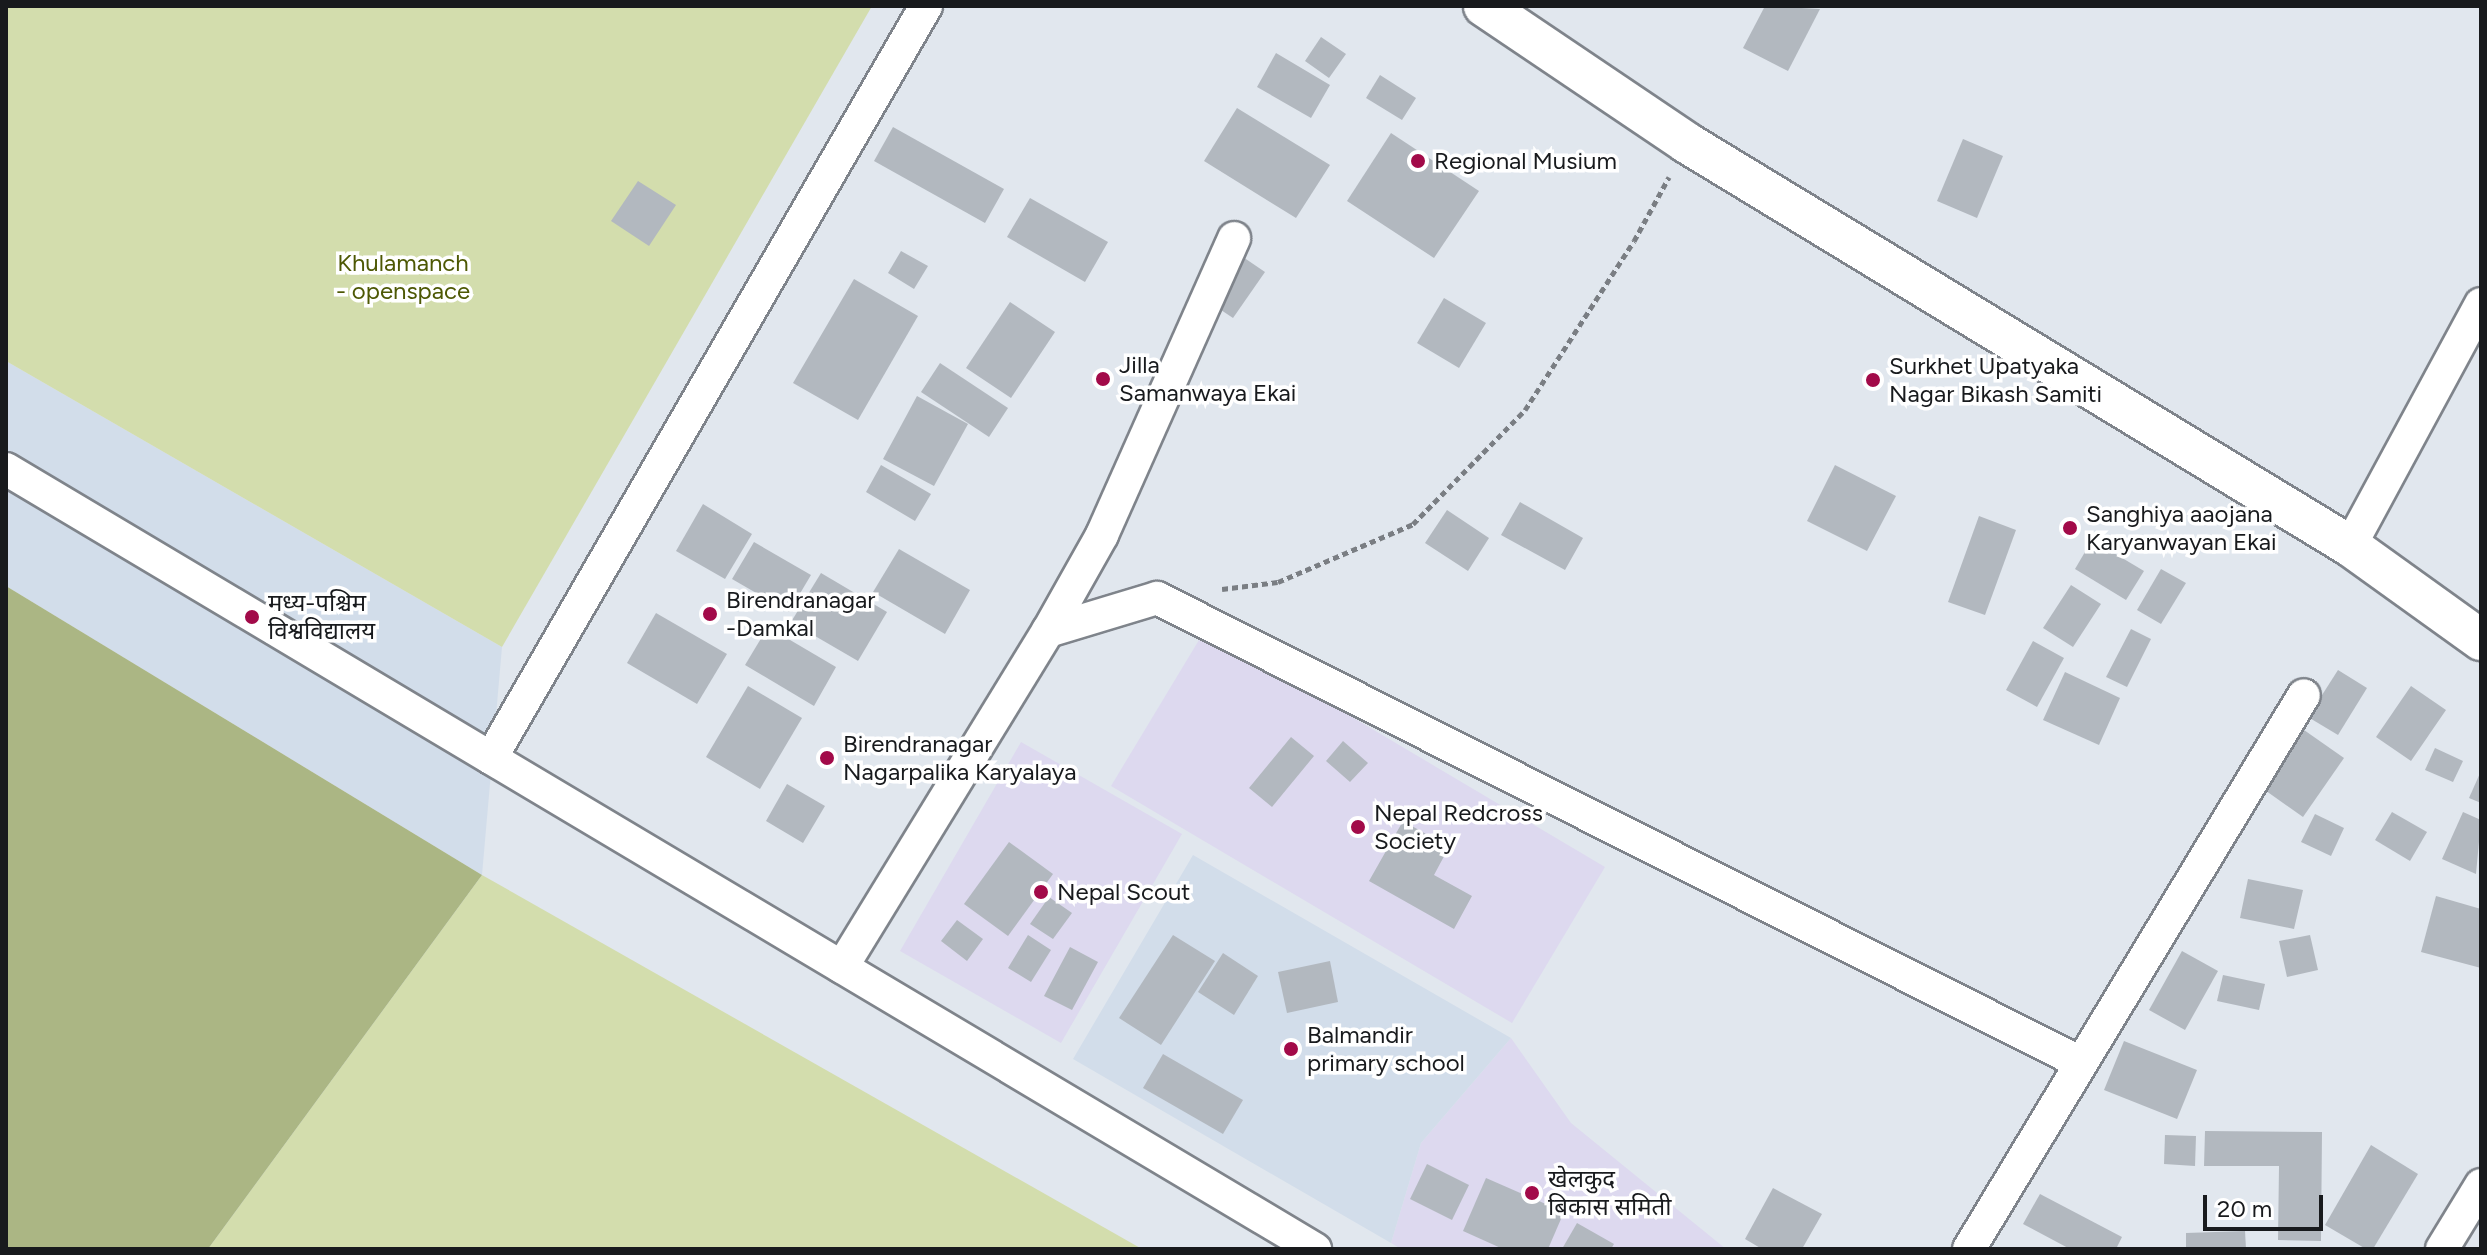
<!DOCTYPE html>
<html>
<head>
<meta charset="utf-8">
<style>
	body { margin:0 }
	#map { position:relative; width:2487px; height:1255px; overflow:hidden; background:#e1e7ee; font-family:Figtree,"Noto Sans Devanagari",sans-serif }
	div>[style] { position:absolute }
	.commercial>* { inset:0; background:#ddd9ef }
	.built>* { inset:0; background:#d2ddea }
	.green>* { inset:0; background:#d3ddad }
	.forest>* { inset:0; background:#abb684 }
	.building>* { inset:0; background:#b2b8bf }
	.path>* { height:5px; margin-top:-2.5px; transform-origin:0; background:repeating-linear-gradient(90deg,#7a7e83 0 6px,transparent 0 10px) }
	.roads { filter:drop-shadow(2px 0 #7f848b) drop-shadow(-2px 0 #7f848b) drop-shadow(0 2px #7f848b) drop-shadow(0 -2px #7f848b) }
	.minor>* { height:32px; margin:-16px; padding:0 16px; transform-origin:16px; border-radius:16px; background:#fff }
	.tertiary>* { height:40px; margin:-20px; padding:0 20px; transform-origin:20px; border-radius:20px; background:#fff }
	.dots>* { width:22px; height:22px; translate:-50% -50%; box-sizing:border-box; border:4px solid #fff; border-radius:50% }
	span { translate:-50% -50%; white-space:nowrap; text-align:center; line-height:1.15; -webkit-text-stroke:7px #fff; paint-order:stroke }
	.poi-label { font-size:24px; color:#181a1d }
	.left { translate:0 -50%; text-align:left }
	.park-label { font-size:24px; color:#4d5804 }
	.frame { position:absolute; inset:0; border:8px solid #181a1d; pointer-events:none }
	.scale { position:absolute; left:2203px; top:1195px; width:120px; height:36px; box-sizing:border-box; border:4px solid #181a1d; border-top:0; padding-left:10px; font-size:24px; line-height:28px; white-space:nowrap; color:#181a1d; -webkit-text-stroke:6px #fff; paint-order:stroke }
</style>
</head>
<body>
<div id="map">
	<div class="commercial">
		<div style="clip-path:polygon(1205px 630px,1605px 867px,1512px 1023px,1111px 786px)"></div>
		<div style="clip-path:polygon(1021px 742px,1182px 834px,1061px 1043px,900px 951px)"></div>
		<div style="clip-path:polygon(1511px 1038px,1571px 1123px,1726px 1249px,1401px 1249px,1391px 1243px,1421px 1143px)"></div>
	</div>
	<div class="built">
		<div style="clip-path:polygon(6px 361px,502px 647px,482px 875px,6px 586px)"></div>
		<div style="clip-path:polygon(1193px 855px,1511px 1038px,1421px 1143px,1391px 1243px,1073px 1059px)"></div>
	</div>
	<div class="green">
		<div style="clip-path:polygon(6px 6px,872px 6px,502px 647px,6px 361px)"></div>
		<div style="clip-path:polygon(482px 875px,1142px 1249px,208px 1249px)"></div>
	</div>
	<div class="forest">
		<div style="clip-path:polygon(6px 586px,482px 875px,208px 1249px,6px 1249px)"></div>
	</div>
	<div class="building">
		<div style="clip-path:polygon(1765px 6px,1820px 9px,1788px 71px,1743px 48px)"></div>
		<div style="clip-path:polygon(1321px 37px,1346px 54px,1329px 78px,1305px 61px)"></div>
		<div style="clip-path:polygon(1276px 53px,1330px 85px,1311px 118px,1257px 87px)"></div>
		<div style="clip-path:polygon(1380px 75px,1416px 98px,1402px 120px,1366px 98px)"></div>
		<div style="clip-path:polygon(1237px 108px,1330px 165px,1296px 218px,1204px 161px)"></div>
		<div style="clip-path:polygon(893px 127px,1004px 189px,985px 223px,874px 161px)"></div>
		<div style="clip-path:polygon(1391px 133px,1479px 191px,1434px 258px,1347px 201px)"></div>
		<div style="clip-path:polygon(1963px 139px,2003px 156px,1977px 218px,1937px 201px)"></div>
		<div style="clip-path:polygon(638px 181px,676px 205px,649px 246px,611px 221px)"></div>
		<div style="clip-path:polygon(1030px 198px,1108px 242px,1085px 282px,1007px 237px)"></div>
		<div style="clip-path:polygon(901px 251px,928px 266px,914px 289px,888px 273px)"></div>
		<div style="clip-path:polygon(1240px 255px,1265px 272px,1233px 318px,1209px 302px)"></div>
		<div style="clip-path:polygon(854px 279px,918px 316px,858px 420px,793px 383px)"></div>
		<div style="clip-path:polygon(1444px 298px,1486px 323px,1459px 368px,1417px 343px)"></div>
		<div style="clip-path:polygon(1010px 302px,1055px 332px,1011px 398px,966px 368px)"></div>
		<div style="clip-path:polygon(940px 363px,1008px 408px,989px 437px,921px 392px)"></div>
		<div style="clip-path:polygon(917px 396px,968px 424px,934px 486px,883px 459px)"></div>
		<div style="clip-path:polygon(881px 465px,931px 494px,915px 521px,866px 492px)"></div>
		<div style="clip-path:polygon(1835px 465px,1896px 496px,1867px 551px,1807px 521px)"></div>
		<div style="clip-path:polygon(1520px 502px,1583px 538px,1565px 570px,1501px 535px)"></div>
		<div style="clip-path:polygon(703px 504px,752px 534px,725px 579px,676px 551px)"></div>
		<div style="clip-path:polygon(1447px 510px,1489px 538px,1468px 571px,1425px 543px)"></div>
		<div style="clip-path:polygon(1979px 516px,2016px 530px,1985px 615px,1948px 602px)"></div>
		<div style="clip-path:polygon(2092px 540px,2144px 571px,2126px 600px,2075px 569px)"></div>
		<div style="clip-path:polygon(754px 542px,811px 575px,789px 612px,732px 579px)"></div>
		<div style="clip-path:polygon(899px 549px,970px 590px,945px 634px,873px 592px)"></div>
		<div style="clip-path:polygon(2161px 569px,2186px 583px,2161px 624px,2137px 610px)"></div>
		<div style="clip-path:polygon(821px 573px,887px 612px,858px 661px,791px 622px)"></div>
		<div style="clip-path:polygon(2071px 585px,2101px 604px,2073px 647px,2043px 628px)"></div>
		<div style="clip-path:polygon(656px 613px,727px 654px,697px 704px,627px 663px)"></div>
		<div style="clip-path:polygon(768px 627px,836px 667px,814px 706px,745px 665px)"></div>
		<div style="clip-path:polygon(2131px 629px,2151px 639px,2127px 687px,2106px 677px)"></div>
		<div style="clip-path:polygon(2033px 641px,2064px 658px,2037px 707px,2006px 690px)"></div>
		<div style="clip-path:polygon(2338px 670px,2367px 688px,2338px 735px,2308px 717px)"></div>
		<div style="clip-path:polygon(2065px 672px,2120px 698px,2099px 745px,2043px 720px)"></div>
		<div style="clip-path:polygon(748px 686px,802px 718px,760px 789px,706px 757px)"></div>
		<div style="clip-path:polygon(2411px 686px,2446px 710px,2411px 761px,2376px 737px)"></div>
		<div style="clip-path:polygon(2304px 730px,2344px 758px,2303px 817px,2262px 788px)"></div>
		<div style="clip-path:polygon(1291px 737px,1314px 756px,1272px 807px,1249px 788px)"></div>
		<div style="clip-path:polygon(1343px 741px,1368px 763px,1350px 782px,1326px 761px)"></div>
		<div style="clip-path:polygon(2435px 748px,2463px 761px,2453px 782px,2425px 770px)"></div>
		<div style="clip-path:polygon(2481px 771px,2481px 803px,2469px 798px)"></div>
		<div style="clip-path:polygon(787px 784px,825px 806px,803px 843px,766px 821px)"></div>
		<div style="clip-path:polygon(2392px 812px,2427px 832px,2410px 861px,2375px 840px)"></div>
		<div style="clip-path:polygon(2463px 812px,2481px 820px,2476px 874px,2442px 859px)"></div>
		<div style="clip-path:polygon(2315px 814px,2344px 828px,2331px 856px,2301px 842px)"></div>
		<div style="clip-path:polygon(1403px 821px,1449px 847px,1434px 875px,1472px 896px,1454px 929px,1369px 881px)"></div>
		<div style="clip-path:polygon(1009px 842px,1053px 874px,1008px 936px,964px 904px)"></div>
		<div style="clip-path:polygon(2248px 879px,2303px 890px,2294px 929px,2240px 918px)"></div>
		<div style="clip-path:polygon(2436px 896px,2481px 909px,2481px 968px,2421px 952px)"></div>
		<div style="clip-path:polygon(1049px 897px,1072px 913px,1053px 939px,1030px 924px)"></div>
		<div style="clip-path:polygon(957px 920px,983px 939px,967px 961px,941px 941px)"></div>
		<div style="clip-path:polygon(1028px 935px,1051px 950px,1031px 982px,1008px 968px)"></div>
		<div style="clip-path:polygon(1173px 935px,1215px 961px,1161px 1045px,1119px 1018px)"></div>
		<div style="clip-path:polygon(2310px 935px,2318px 970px,2287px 977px,2279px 941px)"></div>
		<div style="clip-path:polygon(1070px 947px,1098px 962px,1072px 1010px,1044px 996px)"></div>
		<div style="clip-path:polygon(2182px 951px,2218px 971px,2185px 1030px,2149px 1010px)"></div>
		<div style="clip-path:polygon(1223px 953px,1258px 976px,1234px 1015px,1198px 992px)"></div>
		<div style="clip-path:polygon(1330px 961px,1338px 1002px,1287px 1013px,1278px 972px)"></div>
		<div style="clip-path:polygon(2223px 975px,2265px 984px,2259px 1010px,2217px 1001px)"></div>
		<div style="clip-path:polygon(2124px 1041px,2197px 1070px,2177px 1119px,2104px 1090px)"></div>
		<div style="clip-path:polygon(1163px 1054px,1243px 1100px,1223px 1134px,1143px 1088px)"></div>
		<div style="clip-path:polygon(2205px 1131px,2322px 1132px,2321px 1241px,2278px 1240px,2279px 1166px,2204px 1166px)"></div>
		<div style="clip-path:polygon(2165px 1135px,2196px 1136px,2195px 1166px,2164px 1164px)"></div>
		<div style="clip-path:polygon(2371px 1145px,2418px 1174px,2373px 1249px,2366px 1249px,2325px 1225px)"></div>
		<div style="clip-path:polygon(1427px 1164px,1469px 1185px,1452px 1220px,1410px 1199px)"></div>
		<div style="clip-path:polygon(1486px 1178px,1564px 1212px,1548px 1249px,1503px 1249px,1463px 1231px)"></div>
		<div style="clip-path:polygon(1773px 1188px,1822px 1214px,1802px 1249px,1762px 1249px,1745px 1239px)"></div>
		<div style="clip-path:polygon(2040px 1194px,2122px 1237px,2116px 1249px,2070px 1249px,2023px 1224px)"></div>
		<div style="clip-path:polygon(1577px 1223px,1614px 1244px,1611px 1249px,1562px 1249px)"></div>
		<div style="clip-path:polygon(2245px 1231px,2246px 1249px,2186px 1249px,2186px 1233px)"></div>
	</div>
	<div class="path">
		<div style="left:1222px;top:589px;width:56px;rotate:-7.1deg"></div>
		<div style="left:1278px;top:582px;width:147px;rotate:-23.2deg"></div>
		<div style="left:1413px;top:524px;width:160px;rotate:-45.5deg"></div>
		<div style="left:1525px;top:410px;width:201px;rotate:-57.2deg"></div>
		<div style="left:1634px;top:241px;width:73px;rotate:-61.3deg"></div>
	</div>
	<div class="roads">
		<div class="minor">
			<div style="left:6px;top:469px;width:1524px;rotate:30.79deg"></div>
			<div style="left:2350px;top:546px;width:275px;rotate:-61.6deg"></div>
			<div style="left:1048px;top:631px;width:110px;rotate:-60.6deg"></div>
			<div style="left:1102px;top:535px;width:325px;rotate:-66deg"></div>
			<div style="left:491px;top:758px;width:869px;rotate:-59.95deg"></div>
			<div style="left:842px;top:967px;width:394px;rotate:-58.5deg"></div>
			<div style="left:1048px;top:631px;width:114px;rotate:-16.8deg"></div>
			<div style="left:1157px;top:598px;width:1034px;rotate:26.71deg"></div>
			<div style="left:1969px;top:1249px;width:647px;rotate:-58.84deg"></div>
			<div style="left:2442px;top:1249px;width:75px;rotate:-58.6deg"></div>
		</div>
		<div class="tertiary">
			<div style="left:1484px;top:6px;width:245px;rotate:34deg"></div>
			<div style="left:1687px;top:143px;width:776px;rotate:31.29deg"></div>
			<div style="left:2350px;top:546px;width:161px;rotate:35.7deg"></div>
		</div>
	</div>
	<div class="dots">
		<div style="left:1418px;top:161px;background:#a20a49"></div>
		<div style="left:1103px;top:379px;background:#a20a49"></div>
		<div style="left:1873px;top:380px;background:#a20a49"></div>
		<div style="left:2070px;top:528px;background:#a20a49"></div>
		<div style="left:710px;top:614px;background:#a20a49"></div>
		<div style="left:252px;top:617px;background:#a20a49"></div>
		<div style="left:827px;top:758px;background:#a20a49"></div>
		<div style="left:1358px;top:827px;background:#a20a49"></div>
		<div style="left:1041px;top:892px;background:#a20a49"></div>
		<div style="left:1291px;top:1049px;background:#a20a49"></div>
		<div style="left:1532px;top:1193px;background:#a20a49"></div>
	</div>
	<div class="poi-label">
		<span class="left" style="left:1434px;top:161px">Regional Musium</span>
		<span class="left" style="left:1119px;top:379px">Jilla<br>Samanwaya Ekai</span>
		<span class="left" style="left:1889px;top:380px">Surkhet Upatyaka<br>Nagar Bikash Samiti</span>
		<span class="left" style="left:2086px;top:528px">Sanghiya aaojana<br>Karyanwayan Ekai</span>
		<span class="left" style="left:726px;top:614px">Birendranagar<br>-Damkal</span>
		<span class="left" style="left:268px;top:617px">मध्य-पश्चिम<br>विश्वविद्यालय</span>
		<span class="left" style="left:843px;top:758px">Birendranagar<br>Nagarpalika Karyalaya</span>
		<span class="left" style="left:1374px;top:827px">Nepal Redcross<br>Society</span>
		<span class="left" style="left:1057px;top:892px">Nepal Scout</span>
		<span class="left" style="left:1307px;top:1049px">Balmandir<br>primary school</span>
		<span class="left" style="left:1548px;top:1193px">खेलकुद<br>बिकास समिती</span>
	</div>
	<div class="park-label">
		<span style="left:403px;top:277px">Khulamanch<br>- openspace</span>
	</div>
	<div class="frame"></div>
	<div class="scale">20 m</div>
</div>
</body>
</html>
